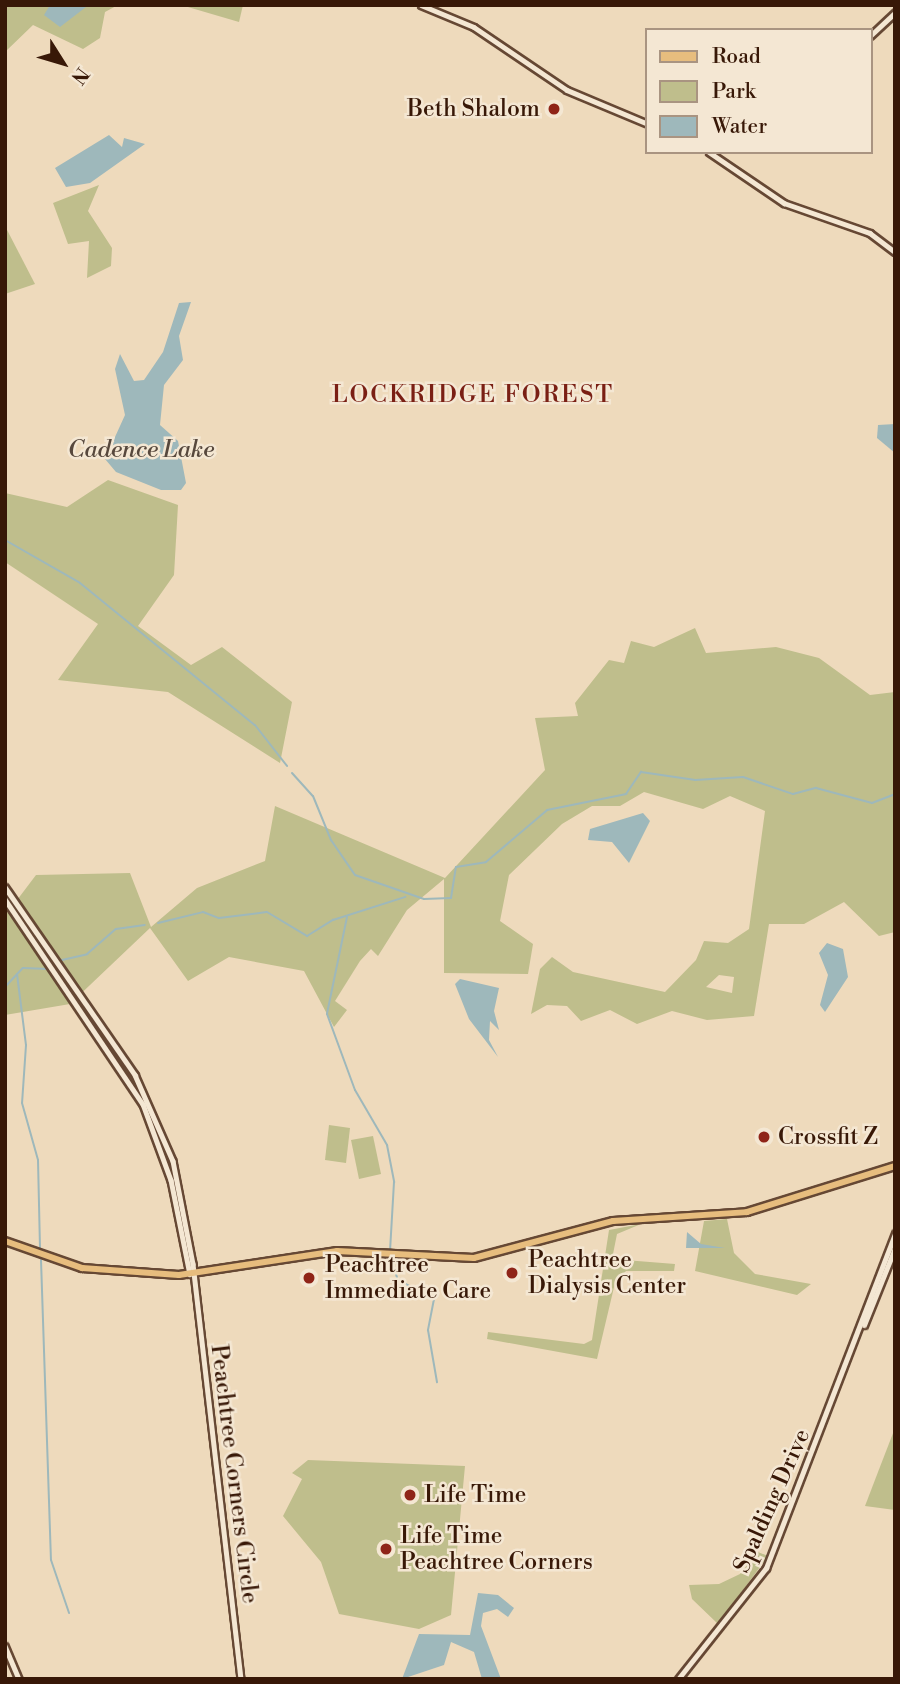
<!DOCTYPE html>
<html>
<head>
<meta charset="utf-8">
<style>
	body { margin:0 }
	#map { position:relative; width:900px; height:1684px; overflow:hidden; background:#eedabc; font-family:"Libre Bodoni",serif }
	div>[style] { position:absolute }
	.green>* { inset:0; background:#bfbe8c }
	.water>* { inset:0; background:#9eb8bb }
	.stream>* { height:2px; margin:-1px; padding:0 1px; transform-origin:1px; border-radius:1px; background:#9eb8bb }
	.roads { filter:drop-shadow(2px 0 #664834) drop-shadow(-2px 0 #664834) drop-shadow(0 2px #664834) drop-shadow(0 -2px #664834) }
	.tertiary>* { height:4.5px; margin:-2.25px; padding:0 2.25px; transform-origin:2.25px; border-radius:2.25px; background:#f4e7d3 }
	.secondary>* { height:5px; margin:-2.5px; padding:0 2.5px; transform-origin:2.5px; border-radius:2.5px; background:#f4e7d3 }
	.primary>* { height:6px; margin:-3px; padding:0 3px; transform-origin:3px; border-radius:3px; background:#e7bd7e }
	.dots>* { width:19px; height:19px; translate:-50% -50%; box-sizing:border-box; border:4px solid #f4e7d3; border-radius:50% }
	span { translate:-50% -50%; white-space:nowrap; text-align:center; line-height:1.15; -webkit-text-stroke:5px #f4e7d3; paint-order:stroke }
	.poi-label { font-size:23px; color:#381807 }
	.right { translate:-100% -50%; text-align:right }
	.left { translate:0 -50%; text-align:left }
	.street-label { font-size:23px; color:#381807 }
	.neighbourhood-label { font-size:24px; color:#7a1f14; letter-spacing:2px }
	.water-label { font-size:24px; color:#57483d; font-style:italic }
	.frame { position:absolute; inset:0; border:7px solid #381807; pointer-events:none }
	.legend { position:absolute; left:645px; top:28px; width:228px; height:126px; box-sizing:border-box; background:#f4e7d3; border:2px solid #a99481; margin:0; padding:9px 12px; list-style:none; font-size:21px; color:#381807 }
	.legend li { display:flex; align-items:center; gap:14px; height:35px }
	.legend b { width:35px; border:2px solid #a99481 }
	.north { position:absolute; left:28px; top:28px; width:70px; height:70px; -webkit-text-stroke:5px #f4e7d3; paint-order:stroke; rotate:127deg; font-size:19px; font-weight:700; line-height:28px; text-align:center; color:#381807 }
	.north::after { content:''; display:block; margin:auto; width:24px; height:32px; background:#381807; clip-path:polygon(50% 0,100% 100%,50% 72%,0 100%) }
</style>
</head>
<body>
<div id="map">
	<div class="green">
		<div style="clip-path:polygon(5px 5px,118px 5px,105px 12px,100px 38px,83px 49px,33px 25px,5px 52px)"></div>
		<div style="clip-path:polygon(181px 5px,243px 5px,239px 22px)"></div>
		<div style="clip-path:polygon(99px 185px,88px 211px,112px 248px,111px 266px,87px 278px,89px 241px,68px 244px,53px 203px)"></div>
		<div style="clip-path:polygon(5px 226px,35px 284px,5px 294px)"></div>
		<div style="clip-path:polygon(108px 480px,178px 505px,174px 575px,138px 626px,191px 665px,222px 647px,292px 702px,280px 763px,168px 692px,58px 680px,98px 624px,5px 562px,5px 493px,67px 507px)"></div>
		<div style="clip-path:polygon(evenodd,695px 628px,706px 653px,776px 647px,819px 658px,870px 695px,895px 692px,895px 932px,879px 936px,844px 902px,804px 924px,769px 924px,754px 1016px,707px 1020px,672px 1011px,637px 1024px,610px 1010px,581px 1021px,567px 1006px,547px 1005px,531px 1014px,540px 969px,552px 957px,573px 972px,665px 992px,696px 960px,704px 941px,728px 943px,749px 929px,765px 811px,730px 796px,703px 809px,644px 792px,620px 806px,592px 806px,562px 824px,509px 875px,500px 921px,533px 944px,528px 974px,444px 973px,444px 879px,407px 910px,378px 956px,371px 949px,360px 961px,335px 1001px,347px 1010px,334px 1027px,304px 971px,229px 957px,188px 981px,150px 928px,70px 1004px,5px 1015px,5px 916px,36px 875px,130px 873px,151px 927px,197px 888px,265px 861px,275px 806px,445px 878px,545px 770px,535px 718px,578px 716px,575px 703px,609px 660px,624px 663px,631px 641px,654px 647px,695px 628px,719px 975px,734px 977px,732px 993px,706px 987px,719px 975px)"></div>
		<div style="clip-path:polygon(329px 1125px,350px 1128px,346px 1163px,325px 1160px)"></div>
		<div style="clip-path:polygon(373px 1136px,381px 1174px,359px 1179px,351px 1140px)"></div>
		<div style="clip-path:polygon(727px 1219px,734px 1253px,755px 1274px,811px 1284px,797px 1295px,695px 1271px,704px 1221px)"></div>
		<div style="clip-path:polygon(641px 1224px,617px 1234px,612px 1259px,675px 1264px,674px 1271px,626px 1271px,615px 1283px,597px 1359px,487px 1339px,488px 1332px,584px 1344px,592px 1340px,609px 1230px)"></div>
		<div style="clip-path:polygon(895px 1428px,895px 1510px,865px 1506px,878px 1472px)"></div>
		<div style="clip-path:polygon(308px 1460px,465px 1466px,451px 1615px,419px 1629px,339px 1614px,321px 1562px,283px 1516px,302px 1479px,292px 1473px)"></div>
		<div style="clip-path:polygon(758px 1552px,768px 1556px,718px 1624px,692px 1599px,689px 1585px,719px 1584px,740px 1574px)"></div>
	</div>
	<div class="water">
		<div style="clip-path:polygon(50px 5px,85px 5px,86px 7px,60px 27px,44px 15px)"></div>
		<div style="clip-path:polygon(109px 135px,122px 147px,124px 138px,145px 144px,90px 183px,66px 187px,55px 168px)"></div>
		<div style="clip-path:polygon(191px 302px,179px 336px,183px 360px,164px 385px,160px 425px,178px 441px,186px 483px,181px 490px,161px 490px,116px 472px,105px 459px,125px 415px,115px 369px,120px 354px,134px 381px,144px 380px,163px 352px,179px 303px)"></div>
		<div style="clip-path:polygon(895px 424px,895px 453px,877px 438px,878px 425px)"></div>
		<div style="clip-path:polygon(643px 813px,650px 821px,629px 863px,612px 842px,588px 840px,590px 829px)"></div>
		<div style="clip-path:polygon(827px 943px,843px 949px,848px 977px,825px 1012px,820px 1005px,828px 975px,819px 953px)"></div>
		<div style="clip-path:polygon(460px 979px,499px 988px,494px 1011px,499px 1030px,490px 1021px,489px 1040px,498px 1057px,469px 1019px,455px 984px)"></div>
		<div style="clip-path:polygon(687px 1232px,701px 1244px,725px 1248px,686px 1248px)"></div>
		<div style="clip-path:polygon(478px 1593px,498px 1595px,514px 1608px,508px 1617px,497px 1609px,483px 1613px,481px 1626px,501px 1679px,482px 1679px,474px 1652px,451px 1642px,444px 1665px,402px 1679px,419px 1634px,470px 1635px)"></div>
	</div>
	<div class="stream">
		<div style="left:5px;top:540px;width:86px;rotate:29.8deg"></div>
		<div style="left:80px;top:583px;width:225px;rotate:39.1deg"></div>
		<div style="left:255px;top:725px;width:52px;rotate:52deg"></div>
		<div style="left:292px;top:773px;width:31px;rotate:48deg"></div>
		<div style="left:313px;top:796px;width:48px;rotate:67.8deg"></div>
		<div style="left:331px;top:840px;width:42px;rotate:55.6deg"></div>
		<div style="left:355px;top:875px;width:73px;rotate:19.2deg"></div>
		<div style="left:424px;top:899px;width:27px;rotate:-2deg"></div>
		<div style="left:451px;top:898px;width:31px;rotate:-81deg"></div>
		<div style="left:456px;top:867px;width:30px;rotate:-9deg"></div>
		<div style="left:486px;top:862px;width:80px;rotate:-40.4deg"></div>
		<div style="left:547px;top:810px;width:81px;rotate:-11.4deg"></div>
		<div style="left:626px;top:794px;width:27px;rotate:-56deg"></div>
		<div style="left:641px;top:772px;width:55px;rotate:8.4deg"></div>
		<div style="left:695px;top:780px;width:48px;rotate:-3.6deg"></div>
		<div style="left:743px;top:777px;width:53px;rotate:18.8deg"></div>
		<div style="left:793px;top:794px;width:24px;rotate:-15deg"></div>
		<div style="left:816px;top:788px;width:58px;rotate:15deg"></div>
		<div style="left:872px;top:803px;width:25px;rotate:-21deg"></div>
		<div style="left:347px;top:917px;width:99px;rotate:101.7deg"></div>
		<div style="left:327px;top:1014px;width:81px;rotate:69.8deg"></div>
		<div style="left:355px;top:1090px;width:64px;rotate:59.8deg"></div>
		<div style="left:387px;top:1145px;width:38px;rotate:79deg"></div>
		<div style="left:394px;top:1182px;width:69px;rotate:93.3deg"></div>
		<div style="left:158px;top:923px;width:46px;rotate:-13.7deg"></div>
		<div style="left:203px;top:912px;width:17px;rotate:21deg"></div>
		<div style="left:219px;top:918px;width:48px;rotate:-7.1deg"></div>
		<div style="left:267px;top:912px;width:47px;rotate:31deg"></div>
		<div style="left:307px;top:936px;width:31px;rotate:-32deg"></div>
		<div style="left:333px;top:920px;width:76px;rotate:-17.7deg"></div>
		<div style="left:62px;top:960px;width:26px;rotate:-13deg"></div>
		<div style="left:87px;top:954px;width:38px;rotate:-41deg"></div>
		<div style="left:116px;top:929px;width:29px;rotate:-8deg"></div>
		<div style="left:17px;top:974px;width:72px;rotate:82.8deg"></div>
		<div style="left:26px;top:1045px;width:58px;rotate:93.9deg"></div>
		<div style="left:22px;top:1103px;width:59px;rotate:74.3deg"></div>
		<div style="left:38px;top:1160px;width:89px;rotate:88.7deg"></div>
		<div style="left:5px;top:987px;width:26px;rotate:-47deg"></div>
		<div style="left:23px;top:968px;width:26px;rotate:2deg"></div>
		<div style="left:390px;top:1257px;width:24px;rotate:71deg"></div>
		<div style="left:398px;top:1280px;width:41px;rotate:27.8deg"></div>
		<div style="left:434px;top:1299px;width:32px;rotate:101deg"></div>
		<div style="left:428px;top:1330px;width:53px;rotate:80.2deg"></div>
		<div style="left:41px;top:1260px;width:300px;rotate:88.1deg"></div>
		<div style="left:51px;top:1560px;width:56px;rotate:71.2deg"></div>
	</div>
	<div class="roads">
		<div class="tertiary">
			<div style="left:421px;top:5px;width:57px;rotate:22.5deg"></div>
			<div style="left:474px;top:27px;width:112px;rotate:34.1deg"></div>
			<div style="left:567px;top:90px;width:86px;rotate:22.7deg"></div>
			<div style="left:870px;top:36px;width:34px;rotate:-43deg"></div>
			<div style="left:709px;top:152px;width:91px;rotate:34.2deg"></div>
			<div style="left:784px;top:203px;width:91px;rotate:19.2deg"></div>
			<div style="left:870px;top:233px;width:31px;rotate:37deg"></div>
			<div style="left:5px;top:887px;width:229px;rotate:55.3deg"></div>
			<div style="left:135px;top:1075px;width:94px;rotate:66.2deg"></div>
			<div style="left:173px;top:1161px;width:105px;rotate:79deg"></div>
			<div style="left:193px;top:1264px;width:418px;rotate:83.4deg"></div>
			<div style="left:5px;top:899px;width:247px;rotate:56.1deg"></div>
			<div style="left:143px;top:1104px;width:81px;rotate:69.8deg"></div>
			<div style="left:171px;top:1180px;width:96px;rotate:78.6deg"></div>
			<div style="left:5px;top:1646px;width:36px;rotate:67deg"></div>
		</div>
		<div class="secondary">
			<div style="left:864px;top:1325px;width:83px;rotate:-68.1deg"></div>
			<div style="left:678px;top:1679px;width:142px;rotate:-51.6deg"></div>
			<div style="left:766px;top:1568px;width:359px;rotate:-68.9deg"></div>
		</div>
		<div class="primary">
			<div style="left:5px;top:1241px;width:82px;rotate:19.3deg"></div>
			<div style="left:82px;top:1268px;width:97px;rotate:4.1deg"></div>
			<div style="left:179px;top:1275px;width:160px;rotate:-8.6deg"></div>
			<div style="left:337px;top:1251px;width:137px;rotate:2.9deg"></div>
			<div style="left:474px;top:1258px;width:144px;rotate:-14.9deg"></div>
			<div style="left:613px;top:1221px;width:134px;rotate:-3.8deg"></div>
			<div style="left:747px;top:1212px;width:155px;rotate:-17.3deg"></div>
		</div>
	</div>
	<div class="dots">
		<div style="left:554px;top:109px;background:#8f2418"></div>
		<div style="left:764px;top:1137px;background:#8f2418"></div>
		<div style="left:512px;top:1273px;background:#8f2418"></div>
		<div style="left:309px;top:1278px;background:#8f2418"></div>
		<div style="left:410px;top:1495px;background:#8f2418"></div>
		<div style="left:386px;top:1549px;background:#8f2418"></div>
	</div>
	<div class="poi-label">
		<span class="right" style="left:540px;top:109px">Beth Shalom</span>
		<span class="left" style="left:778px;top:1137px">Crossfit Z</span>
		<span class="left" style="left:528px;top:1273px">Peachtree<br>Dialysis Center</span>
		<span class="left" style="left:325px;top:1278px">Peachtree<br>Immediate Care</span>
		<span class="left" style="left:424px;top:1495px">Life Time</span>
		<span class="left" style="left:400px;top:1549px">Life Time<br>Peachtree Corners</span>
	</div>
	<div class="street-label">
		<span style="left:234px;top:1474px;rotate:83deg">Peachtree Corners Circle</span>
		<span style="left:772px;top:1501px;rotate:-66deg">Spalding Drive</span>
	</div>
	<div class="neighbourhood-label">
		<span style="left:473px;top:396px">LOCKRIDGE FOREST</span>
	</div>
	<div class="water-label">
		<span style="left:141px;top:451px">Cadence Lake</span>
	</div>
	<div class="frame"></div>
	<ul class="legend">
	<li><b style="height:9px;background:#e7bd7e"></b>Road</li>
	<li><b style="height:19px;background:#bfbe8c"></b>Park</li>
	<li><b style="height:19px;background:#9eb8bb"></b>Water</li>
	</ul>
	<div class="north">N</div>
</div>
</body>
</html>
